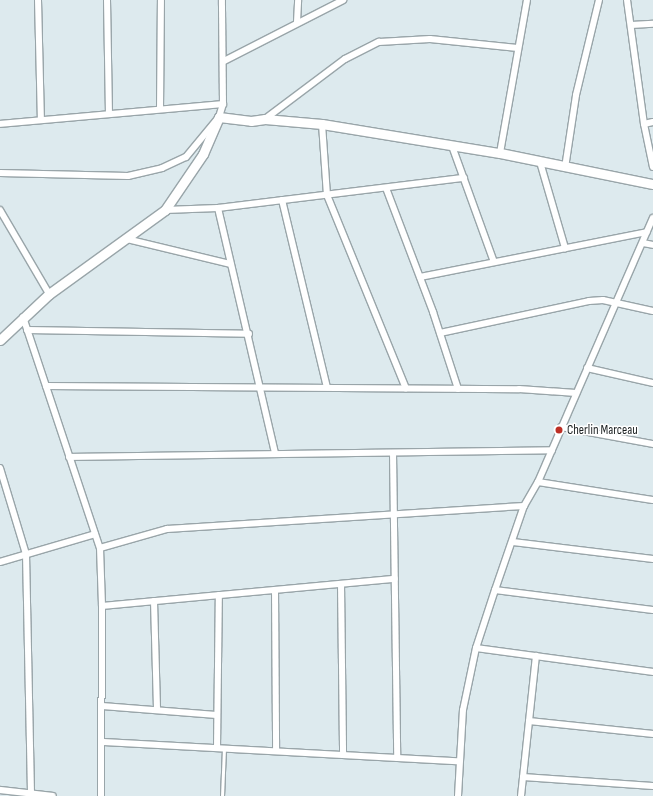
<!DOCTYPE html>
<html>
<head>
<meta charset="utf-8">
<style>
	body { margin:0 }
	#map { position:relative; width:653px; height:796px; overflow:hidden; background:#ddeaee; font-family:"Sofia Sans Condensed",sans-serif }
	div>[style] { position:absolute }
	.roads { filter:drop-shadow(1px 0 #99a5a9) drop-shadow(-1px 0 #99a5a9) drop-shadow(0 1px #99a5a9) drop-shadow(0 -1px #99a5a9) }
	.lane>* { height:3px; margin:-1.5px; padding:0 1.5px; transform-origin:1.5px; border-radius:1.5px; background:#fff }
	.street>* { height:6px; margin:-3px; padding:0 3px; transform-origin:3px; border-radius:3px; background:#fff }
	.secondary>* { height:9px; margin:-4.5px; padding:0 4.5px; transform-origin:4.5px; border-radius:4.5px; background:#fff }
	.dots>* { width:11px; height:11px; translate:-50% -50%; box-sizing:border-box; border:2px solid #fff; border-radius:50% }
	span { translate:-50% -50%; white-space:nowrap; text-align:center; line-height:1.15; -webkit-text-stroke:3px #fff; paint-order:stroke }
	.poi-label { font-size:13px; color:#1b2021 }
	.left { translate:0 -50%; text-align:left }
</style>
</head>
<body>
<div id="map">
	<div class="roads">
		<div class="lane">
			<div style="left:222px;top:796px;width:48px;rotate:-87.6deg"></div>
		</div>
		<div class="street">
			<div style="left:38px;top:0;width:120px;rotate:88.6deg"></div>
			<div style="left:107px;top:0;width:114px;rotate:89deg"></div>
			<div style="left:627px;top:0;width:125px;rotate:82.2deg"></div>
			<div style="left:644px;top:124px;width:44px;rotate:78.2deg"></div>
			<div style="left:297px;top:22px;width:22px;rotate:-87deg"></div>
			<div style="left:631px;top:25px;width:22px;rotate:-3deg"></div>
			<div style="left:224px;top:61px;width:134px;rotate:-27.1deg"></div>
			<div style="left:160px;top:109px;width:109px;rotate:-89.5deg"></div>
			<div style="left:265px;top:119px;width:100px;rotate:-36.9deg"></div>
			<div style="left:345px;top:59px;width:38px;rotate:-27deg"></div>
			<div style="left:379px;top:42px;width:51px;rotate:-3.4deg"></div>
			<div style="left:430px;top:39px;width:88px;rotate:5.8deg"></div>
			<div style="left:0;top:124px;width:224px;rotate:-5.1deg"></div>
			<div style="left:322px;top:124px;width:71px;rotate:86deg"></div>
			<div style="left:327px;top:195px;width:209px;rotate:67.8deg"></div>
			<div style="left:644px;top:124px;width:9px;rotate:-13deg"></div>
			<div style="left:452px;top:146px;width:123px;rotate:70.1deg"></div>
			<div style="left:500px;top:153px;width:155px;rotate:-80deg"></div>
			<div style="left:540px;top:162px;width:90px;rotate:73.8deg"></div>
			<div style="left:565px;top:168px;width:74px;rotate:-81.4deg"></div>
			<div style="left:576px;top:95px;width:98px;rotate:-76.4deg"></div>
			<div style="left:0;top:173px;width:128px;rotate:1.3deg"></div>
			<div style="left:128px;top:176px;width:35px;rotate:-13deg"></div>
			<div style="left:162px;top:168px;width:26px;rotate:-25deg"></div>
			<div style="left:186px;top:157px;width:52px;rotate:-50.5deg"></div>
			<div style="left:219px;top:117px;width:14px;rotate:-73deg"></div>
			<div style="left:223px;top:104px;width:104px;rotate:-90.6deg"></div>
			<div style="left:386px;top:188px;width:133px;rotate:69.2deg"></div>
			<div style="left:433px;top:312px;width:81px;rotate:72deg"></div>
			<div style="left:282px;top:200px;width:192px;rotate:76.5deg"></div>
			<div style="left:218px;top:208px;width:251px;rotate:76.9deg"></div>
			<div style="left:0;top:210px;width:97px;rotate:59.7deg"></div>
			<div style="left:165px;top:210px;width:53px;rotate:-2.2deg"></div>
			<div style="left:218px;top:208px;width:248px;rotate:-7deg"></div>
			<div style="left:127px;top:239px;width:106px;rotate:13.6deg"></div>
			<div style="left:643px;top:243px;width:10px;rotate:11deg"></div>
			<div style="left:420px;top:277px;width:231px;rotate:-11.2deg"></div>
			<div style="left:23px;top:317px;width:243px;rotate:71.6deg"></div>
			<div style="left:100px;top:548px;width:58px;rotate:88deg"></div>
			<div style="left:102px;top:606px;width:190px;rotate:90.3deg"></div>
			<div style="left:27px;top:330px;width:222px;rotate:1deg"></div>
			<div style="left:440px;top:333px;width:152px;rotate:-12.1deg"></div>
			<div style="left:589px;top:301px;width:14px;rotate:-4deg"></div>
			<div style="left:603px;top:300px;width:51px;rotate:12.4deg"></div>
			<div style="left:587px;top:368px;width:68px;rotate:12.8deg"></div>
			<div style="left:46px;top:386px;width:473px;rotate:0.4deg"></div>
			<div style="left:519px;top:389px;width:57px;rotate:4deg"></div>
			<div style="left:561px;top:427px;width:94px;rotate:10.5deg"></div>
			<div style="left:393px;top:453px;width:305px;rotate:89.2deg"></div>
			<div style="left:69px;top:457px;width:483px;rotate:-0.8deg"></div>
			<div style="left:0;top:468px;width:90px;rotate:73.2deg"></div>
			<div style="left:26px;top:554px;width:240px;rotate:88.8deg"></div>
			<div style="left:538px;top:482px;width:116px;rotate:8.9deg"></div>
			<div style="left:513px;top:542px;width:141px;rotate:6.9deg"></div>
			<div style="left:100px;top:548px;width:70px;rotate:-15.8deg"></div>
			<div style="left:167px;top:529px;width:358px;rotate:-3.7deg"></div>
			<div style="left:0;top:562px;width:99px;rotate:-16.4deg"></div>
			<div style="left:341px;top:584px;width:171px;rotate:89.3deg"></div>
			<div style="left:275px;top:590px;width:161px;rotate:89.6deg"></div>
			<div style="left:495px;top:590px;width:159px;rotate:7.2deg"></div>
			<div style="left:154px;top:601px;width:109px;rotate:88.4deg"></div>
			<div style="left:102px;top:606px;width:294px;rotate:-5.3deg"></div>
			<div style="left:476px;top:648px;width:179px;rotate:7.7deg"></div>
			<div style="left:102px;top:706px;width:115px;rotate:4.5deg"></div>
			<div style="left:529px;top:721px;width:125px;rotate:6deg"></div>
			<div style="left:102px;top:742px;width:357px;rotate:3.1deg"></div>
			<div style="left:217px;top:748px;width:153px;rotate:-89.3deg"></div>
			<div style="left:523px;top:777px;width:130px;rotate:4deg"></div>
			<div style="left:0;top:790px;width:53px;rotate:6.5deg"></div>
			<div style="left:458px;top:796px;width:86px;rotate:-86.7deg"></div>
			<div style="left:463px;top:710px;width:63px;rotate:-78.2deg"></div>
			<div style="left:476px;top:648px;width:61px;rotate:-71.9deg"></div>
			<div style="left:495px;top:590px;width:89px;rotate:-71deg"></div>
			<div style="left:524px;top:506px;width:28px;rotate:-60deg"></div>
			<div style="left:538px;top:482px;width:288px;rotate:-66.5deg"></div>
			<div style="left:521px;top:796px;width:141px;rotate:-83.9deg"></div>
		</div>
		<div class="secondary">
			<div style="left:0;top:340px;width:67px;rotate:-43.2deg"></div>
			<div style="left:49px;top:294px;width:143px;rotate:-35.9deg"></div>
			<div style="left:165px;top:210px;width:68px;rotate:-55.8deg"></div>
			<div style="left:203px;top:154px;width:40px;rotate:-66.6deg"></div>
			<div style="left:219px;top:117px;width:32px;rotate:7deg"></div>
			<div style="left:251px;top:121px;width:14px;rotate:-8deg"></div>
			<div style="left:265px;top:119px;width:57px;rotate:5deg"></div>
			<div style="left:322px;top:124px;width:180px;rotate:9.3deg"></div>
			<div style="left:500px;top:153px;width:156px;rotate:11.5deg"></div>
		</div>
	</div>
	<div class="dots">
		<div style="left:559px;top:430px;background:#bd2f25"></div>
	</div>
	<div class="poi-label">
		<span class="left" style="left:567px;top:430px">Cherlin Marceau</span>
	</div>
</div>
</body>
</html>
